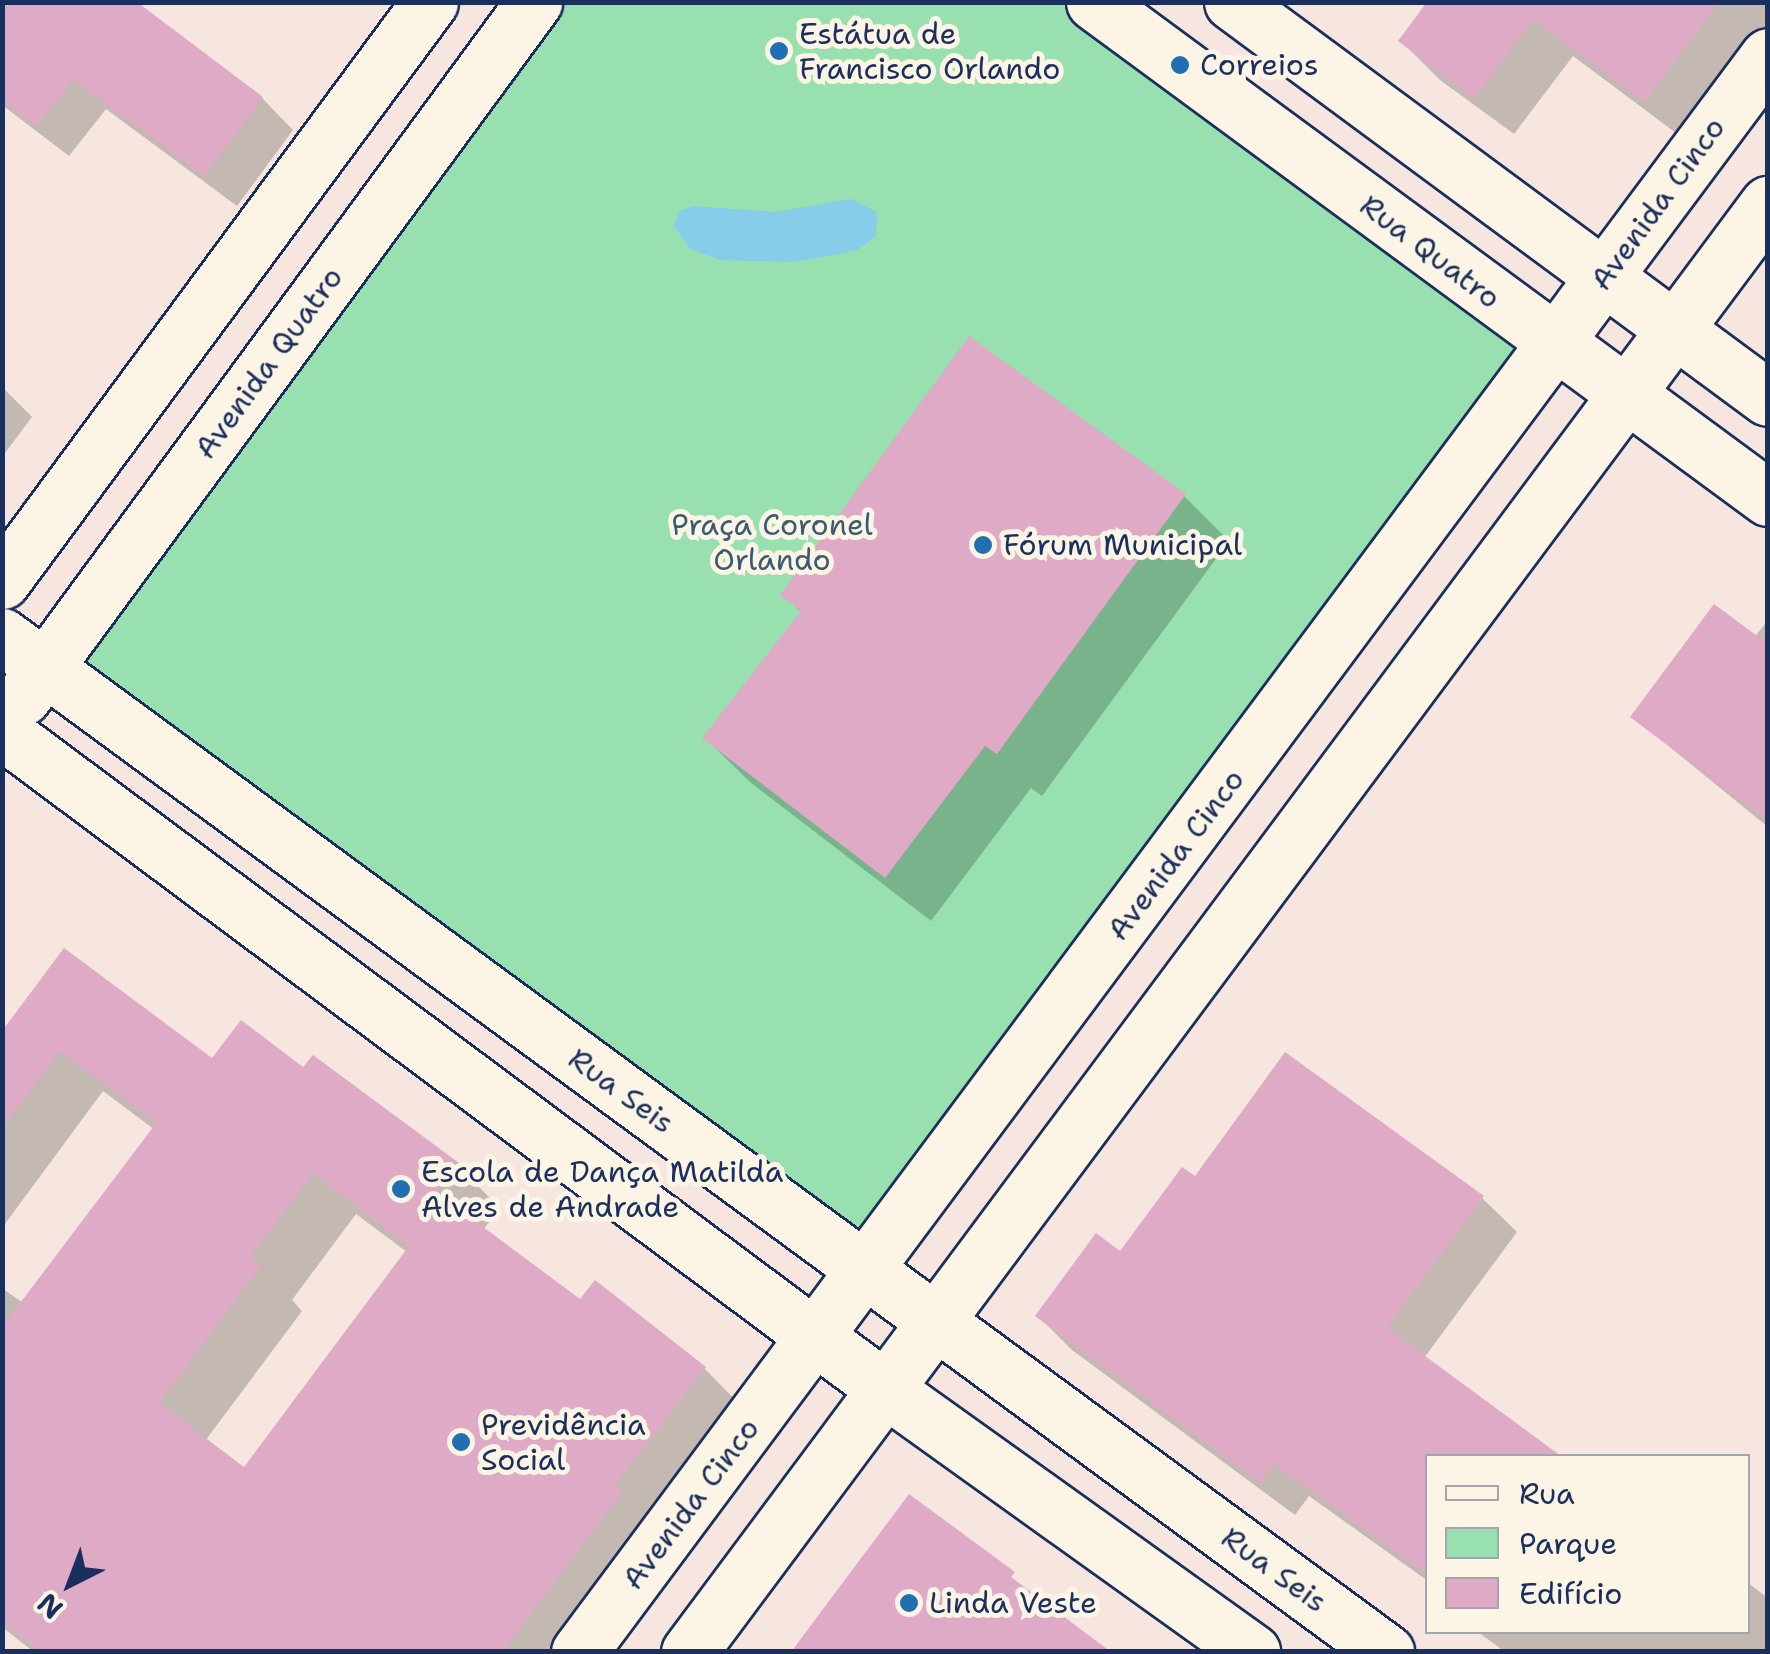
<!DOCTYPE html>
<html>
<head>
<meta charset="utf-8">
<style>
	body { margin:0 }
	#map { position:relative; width:1770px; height:1654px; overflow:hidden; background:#f6e6df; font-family:"Shantell Sans",sans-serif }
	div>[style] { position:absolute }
	.green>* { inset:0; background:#98e0af }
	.water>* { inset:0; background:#87cce8 }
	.shadow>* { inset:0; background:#0003 }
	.building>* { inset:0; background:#deaac6 }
	.roads { filter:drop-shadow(2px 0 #1b2f5e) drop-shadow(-2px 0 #1b2f5e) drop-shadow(0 2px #1b2f5e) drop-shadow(0 -2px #1b2f5e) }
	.minor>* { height:55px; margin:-27.5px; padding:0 27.5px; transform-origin:27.5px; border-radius:27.5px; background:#fcf5e5 }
	.dots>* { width:28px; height:28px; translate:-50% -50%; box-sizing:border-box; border:5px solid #fcf5e5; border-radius:50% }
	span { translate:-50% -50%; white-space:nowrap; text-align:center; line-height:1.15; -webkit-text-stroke:10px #fcf5e5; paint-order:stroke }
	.poi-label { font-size:30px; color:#1b2f5e }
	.left { translate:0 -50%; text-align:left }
	.street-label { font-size:30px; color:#1b2f5e }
	.park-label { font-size:30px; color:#3a5b72 }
	.frame { position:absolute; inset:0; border:5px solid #1b2f5e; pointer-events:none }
	.legend { position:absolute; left:1425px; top:1454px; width:325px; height:180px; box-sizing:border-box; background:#fcf5e5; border:2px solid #a2a6af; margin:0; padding:12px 18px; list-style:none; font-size:30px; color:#1b2f5e }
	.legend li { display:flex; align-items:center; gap:20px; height:50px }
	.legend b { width:50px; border:2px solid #a2a6af }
	.north { position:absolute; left:20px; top:1534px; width:100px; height:100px; -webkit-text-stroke:8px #fcf5e5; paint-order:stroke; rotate:222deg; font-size:28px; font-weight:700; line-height:40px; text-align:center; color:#1b2f5e }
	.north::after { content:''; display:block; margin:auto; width:35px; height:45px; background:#1b2f5e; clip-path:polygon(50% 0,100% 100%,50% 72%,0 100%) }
</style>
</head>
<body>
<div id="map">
	<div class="green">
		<div style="clip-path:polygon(535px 3px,1094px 3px,1555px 343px,866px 1273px,45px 668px)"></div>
	</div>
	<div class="water">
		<div style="clip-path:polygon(851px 199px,877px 212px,876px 236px,858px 250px,797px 262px,720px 260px,690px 249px,674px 226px,680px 211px,694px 206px,775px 212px)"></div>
	</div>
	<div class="shadow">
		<div style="clip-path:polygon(2px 2px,262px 98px,293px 130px,237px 206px,106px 109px,69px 156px,2px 105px)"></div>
		<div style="clip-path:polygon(1429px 2px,1768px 2px,1768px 27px,1684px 139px,1573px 56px,1514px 134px,1440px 80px,1401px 41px)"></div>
		<div style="clip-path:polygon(2px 387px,32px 417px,2px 457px)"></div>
		<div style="clip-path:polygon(1184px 496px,1229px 541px,1042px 796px,1031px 788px,931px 921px,750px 782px,705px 738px,802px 613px,783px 595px)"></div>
		<div style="clip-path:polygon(1768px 620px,1768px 827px,1633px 717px,1754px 638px)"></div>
		<div style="clip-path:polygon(evenodd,2px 1035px,304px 1071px,457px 1165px,500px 1208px,483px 1230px,580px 1303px,595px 1284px,705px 1369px,747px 1412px,576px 1652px,34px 1652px,2px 1627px,2px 1288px,23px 1303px,155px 1130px,103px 1091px,2px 1228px,2px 1035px,356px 1214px,407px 1252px,244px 1471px,205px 1441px,302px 1311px,292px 1300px,356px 1214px)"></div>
		<div style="clip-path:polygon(1195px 1180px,1482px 1198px,1517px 1232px,1424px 1358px,1549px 1456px,1428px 1456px,1428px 1581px,1309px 1496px,1295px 1515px,1072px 1350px,1038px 1316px,1120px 1255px)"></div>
		<div style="clip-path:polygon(1748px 1583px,1768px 1598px,1768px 1652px,1505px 1652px,1478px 1632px,1748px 1632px)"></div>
	</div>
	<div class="building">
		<div style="clip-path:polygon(2px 2px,137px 2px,263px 97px,204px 176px,73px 79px,36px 126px,2px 100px)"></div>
		<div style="clip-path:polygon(1427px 2px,1719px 2px,1644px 102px,1533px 19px,1474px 98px,1398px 41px)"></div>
		<div style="clip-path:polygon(969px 336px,1186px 494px,997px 754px,985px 746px,885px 878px,702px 738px,801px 611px,780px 595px)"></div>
		<div style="clip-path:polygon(1714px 604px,1768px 644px,1768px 821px,1630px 717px)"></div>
		<div style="clip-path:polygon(evenodd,64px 948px,212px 1058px,241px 1020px,303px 1067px,313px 1055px,459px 1163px,436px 1192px,580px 1299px,595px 1280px,706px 1367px,615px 1485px,623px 1491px,502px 1652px,42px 1652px,2px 1621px,2px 1327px,157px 1122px,59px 1051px,2px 1128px,2px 1031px,64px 948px,313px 1173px,409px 1246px,244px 1467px,159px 1403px,261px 1266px,250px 1257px,313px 1173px)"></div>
		<div style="clip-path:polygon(1285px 1052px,1484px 1196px,1387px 1328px,1561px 1456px,1428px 1456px,1428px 1575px,1274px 1464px,1260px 1483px,1035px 1316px,1096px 1233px,1120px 1251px,1182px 1167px,1195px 1176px)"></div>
		<div style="clip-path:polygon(909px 1494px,1015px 1572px,1011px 1577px,1111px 1652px,791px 1652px)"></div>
	</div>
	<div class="roads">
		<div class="minor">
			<div style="left:1094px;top:2px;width:837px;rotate:36.35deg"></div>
			<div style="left:1232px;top:2px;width:666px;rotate:36.46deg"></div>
			<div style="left:2px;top:581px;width:720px;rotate:-53.53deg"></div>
			<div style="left:2px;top:636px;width:1717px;rotate:36.28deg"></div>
			<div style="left:23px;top:697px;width:863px;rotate:-53.67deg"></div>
			<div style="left:2px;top:731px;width:1105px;rotate:36.68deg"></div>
			<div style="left:888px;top:1391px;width:448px;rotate:35.6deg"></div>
			<div style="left:579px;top:1652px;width:1990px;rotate:-53.31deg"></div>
			<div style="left:689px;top:1652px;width:1806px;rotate:-53.31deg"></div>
		</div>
	</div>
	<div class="dots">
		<div style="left:779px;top:51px;background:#1f6fb2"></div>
		<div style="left:1180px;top:65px;background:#1f6fb2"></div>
		<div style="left:983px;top:545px;background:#1f6fb2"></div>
		<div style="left:401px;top:1189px;background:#1f6fb2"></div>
		<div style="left:461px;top:1442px;background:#1f6fb2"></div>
		<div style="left:909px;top:1603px;background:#1f6fb2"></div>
	</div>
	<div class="poi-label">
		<span class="left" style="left:799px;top:51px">Estátua de<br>Francisco Orlando</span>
		<span class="left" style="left:1200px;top:65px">Correios</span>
		<span class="left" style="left:1003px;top:545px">Fórum Municipal</span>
		<span class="left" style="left:421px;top:1189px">Escola de Dança Matilda<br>Alves de Andrade</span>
		<span class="left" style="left:481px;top:1442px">Previdência<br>Social</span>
		<span class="left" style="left:929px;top:1603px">Linda Veste</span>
	</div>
	<div class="street-label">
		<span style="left:1658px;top:204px;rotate:-54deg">Avenida Cinco</span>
		<span style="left:1430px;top:252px;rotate:37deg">Rua Quatro</span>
		<span style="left:269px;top:363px;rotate:-54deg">Avenida Quatro</span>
		<span style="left:1176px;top:855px;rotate:-53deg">Avenida Cinco</span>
		<span style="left:621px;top:1091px;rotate:36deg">Rua Seis</span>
		<span style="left:691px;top:1504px;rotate:-53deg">Avenida Cinco</span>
		<span style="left:1274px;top:1570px;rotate:36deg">Rua Seis</span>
	</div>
	<div class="park-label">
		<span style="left:772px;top:542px">Praça Coronel<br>Orlando</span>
	</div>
	<div class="frame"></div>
	<ul class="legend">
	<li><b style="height:12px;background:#fcf5e5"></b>Rua</li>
	<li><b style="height:28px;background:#98e0af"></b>Parque</li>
	<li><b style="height:28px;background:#deaac6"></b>Edifício</li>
	</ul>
	<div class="north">N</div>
</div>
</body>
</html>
